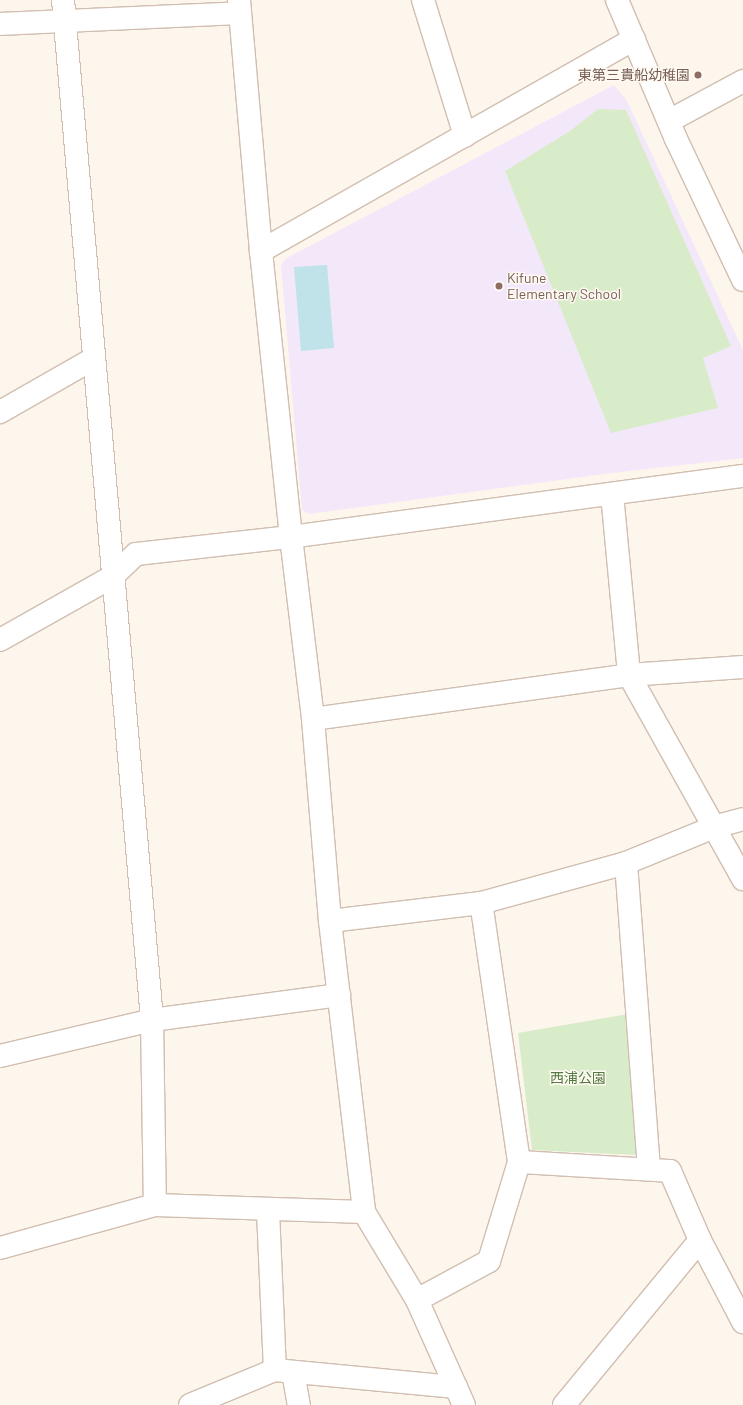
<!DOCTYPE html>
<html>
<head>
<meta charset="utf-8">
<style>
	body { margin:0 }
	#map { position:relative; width:743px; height:1405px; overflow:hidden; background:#fdf6ec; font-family:Barlow,"Noto Sans JP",sans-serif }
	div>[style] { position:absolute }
	.education>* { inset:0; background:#f3e8fa }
	.green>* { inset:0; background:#d8ecc9 }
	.water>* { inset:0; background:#bfe3e8 }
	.roads { filter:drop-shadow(1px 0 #d1beb0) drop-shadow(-1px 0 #d1beb0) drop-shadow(0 1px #d1beb0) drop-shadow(0 -1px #d1beb0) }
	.minor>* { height:22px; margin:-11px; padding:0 11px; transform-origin:11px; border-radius:11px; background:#fff }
	.tertiary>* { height:22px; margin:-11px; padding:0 11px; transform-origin:11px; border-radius:11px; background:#fff }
	.dots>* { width:11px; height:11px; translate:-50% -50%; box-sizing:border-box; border:2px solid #fffaf3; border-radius:50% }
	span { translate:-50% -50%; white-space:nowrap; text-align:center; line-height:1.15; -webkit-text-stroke:3px #fffaf3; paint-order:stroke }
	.education-label { font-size:14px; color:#785e54 }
	.right { translate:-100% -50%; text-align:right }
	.left { translate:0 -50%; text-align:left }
	.park-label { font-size:14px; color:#537a41 }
</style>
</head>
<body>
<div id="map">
	<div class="education">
		<div style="clip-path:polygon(614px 85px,627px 101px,743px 350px,743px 458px,612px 473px,309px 514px,302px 510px,281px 265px,285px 259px)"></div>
	</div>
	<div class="green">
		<div style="clip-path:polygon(598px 109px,626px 110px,731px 346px,703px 358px,718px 408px,611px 433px,505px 171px,570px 131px)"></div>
		<div style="clip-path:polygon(628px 1014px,636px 1155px,532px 1150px,518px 1033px)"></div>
	</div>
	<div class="water">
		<div style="clip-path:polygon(327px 265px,334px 348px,301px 351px,294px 267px)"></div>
	</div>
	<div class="roads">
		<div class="minor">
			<div style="left:63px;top:0;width:1024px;rotate:85.01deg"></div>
			<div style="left:152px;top:1020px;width:185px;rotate:89.1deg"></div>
			<div style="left:239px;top:0;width:252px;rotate:85deg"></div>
			<div style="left:261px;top:251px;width:288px;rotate:84deg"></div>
			<div style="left:291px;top:537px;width:183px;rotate:83.1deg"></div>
			<div style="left:313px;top:719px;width:203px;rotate:85.2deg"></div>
			<div style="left:330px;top:921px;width:293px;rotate:83.3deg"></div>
			<div style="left:364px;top:1212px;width:103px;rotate:58.9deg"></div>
			<div style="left:417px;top:1300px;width:115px;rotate:65.9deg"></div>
			<div style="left:423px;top:0;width:142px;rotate:72.8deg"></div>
			<div style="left:0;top:24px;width:240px;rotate:-2.6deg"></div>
			<div style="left:669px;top:121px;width:84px;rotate:-28.4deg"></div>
			<div style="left:261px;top:251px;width:429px;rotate:-29.6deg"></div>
			<div style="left:0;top:412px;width:107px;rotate:-29.7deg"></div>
			<div style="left:612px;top:494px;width:182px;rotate:84.6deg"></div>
			<div style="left:629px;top:675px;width:234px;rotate:60.8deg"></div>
			<div style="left:0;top:640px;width:129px;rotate:-29.4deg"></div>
			<div style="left:112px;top:577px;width:33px;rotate:-44deg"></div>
			<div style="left:136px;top:554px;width:156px;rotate:-6.3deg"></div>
			<div style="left:291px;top:537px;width:456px;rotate:-7.7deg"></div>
			<div style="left:313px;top:719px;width:319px;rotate:-7.9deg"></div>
			<div style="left:629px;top:675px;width:114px;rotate:-4deg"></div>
			<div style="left:626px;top:863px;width:307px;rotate:85.7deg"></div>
			<div style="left:330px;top:921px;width:152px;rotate:-6.8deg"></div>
			<div style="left:481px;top:903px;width:150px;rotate:-15.4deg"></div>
			<div style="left:626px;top:863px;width:95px;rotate:-22.2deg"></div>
			<div style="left:714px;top:827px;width:30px;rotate:-15deg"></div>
			<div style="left:0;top:1056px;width:156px;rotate:-13.3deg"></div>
			<div style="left:152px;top:1020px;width:189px;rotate:-7.6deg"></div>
			<div style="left:519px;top:1162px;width:151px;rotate:3.4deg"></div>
			<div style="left:670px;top:1171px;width:75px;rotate:66.5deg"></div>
			<div style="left:700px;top:1240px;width:93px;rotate:62.3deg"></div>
			<div style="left:268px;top:1211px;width:159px;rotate:87.5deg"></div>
			<div style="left:0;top:1248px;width:161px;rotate:-15.5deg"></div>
			<div style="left:155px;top:1205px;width:209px;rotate:1.9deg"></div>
			<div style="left:417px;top:1300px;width:82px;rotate:-28.4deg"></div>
			<div style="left:489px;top:1261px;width:103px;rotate:-73.1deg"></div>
			<div style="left:519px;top:1162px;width:262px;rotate:-98.3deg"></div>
			<div style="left:293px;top:1372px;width:34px;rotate:80deg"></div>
			<div style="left:190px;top:1405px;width:92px;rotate:-22.4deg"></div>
			<div style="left:275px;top:1370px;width:182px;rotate:5.4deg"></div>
			<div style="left:564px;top:1405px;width:214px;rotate:-50.5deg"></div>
		</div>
		<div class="tertiary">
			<div style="left:617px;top:0;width:151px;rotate:67deg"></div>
			<div style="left:676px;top:139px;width:156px;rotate:64.6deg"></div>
		</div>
	</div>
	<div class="dots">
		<div style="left:698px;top:75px;background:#8d6e63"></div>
		<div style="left:499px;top:286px;background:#8d6e63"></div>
	</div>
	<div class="education-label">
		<span class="right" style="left:690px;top:75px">東第三貴船幼稚園</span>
		<span class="left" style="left:507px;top:286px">Kifune<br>Elementary School</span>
	</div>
	<div class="park-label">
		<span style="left:578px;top:1078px">西浦公園</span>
	</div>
</div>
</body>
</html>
